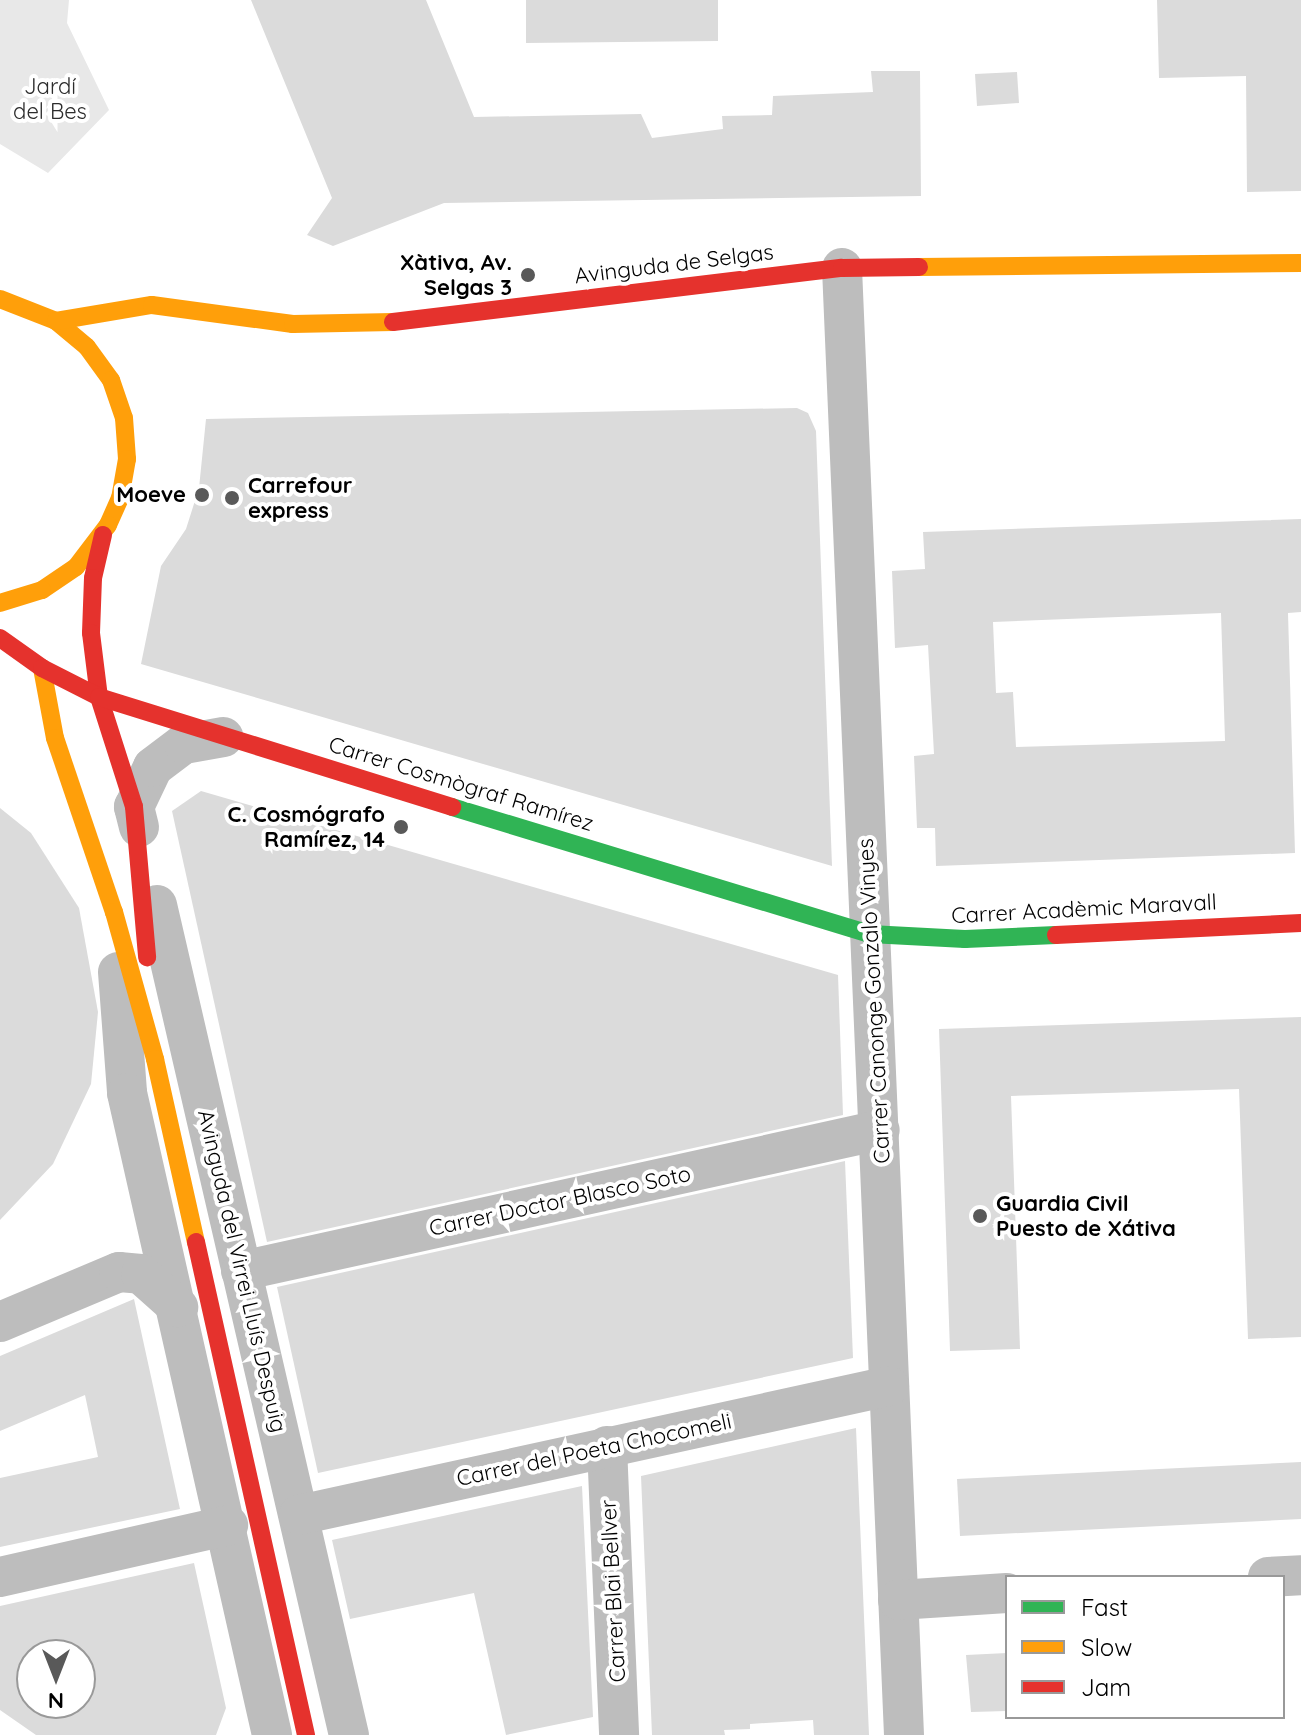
<!DOCTYPE html>
<html>
<head>
<meta charset="utf-8">
<style>
	body { margin:0 }
	#map { position:relative; width:1301px; height:1735px; overflow:hidden; background:#fff; font-family:Quicksand,sans-serif }
	div>[style] { position:absolute }
	.green>* { inset:0; background:#e8e8e8 }
	.building>* { inset:0; background:#dbdbdb }
	.street>* { height:40px; margin:-20px; padding:0 20px; transform-origin:20px; border-radius:20px; background:#bdbdbd }
	.fast>* { height:18px; margin:-9px; padding:0 9px; transform-origin:9px; border-radius:9px; background:#30b455 }
	.slow>* { height:18px; margin:-9px; padding:0 9px; transform-origin:9px; border-radius:9px; background:#ff9f0a }
	.jam>* { height:18px; margin:-9px; padding:0 9px; transform-origin:9px; border-radius:9px; background:#e5322d }
	.dots>* { width:22px; height:22px; translate:-50% -50%; box-sizing:border-box; border:4px solid #fff; border-radius:50% }
	span { translate:-50% -50%; white-space:nowrap; text-align:center; line-height:1.15; -webkit-text-stroke:8px #fff; paint-order:stroke }
	.park-label { font-size:22px; color:#2c2c2c }
	.poi-label { font-size:22px; color:#000; font-weight:700 }
	.right { translate:-100% -50%; text-align:right }
	.left { translate:0 -50%; text-align:left }
	.street-label { font-size:22px; color:#000 }
	.legend { position:absolute; left:1005px; top:1575px; width:280px; height:144px; box-sizing:border-box; background:#fff; border:2px solid #999; margin:0; padding:10px 14px; list-style:none; font-size:24px; color:#000 }
	.legend li { display:flex; align-items:center; gap:16px; height:40px }
	.legend b { width:40px; border:2px solid #999 }
	.north { position:absolute; left:16px; top:1639px; width:80px; height:80px; box-sizing:border-box; background:#fff; border:2px solid #999; border-radius:50%; rotate:180deg; font-size:22px; font-weight:700; line-height:32px; text-align:center; color:#000 }
	.north::after { content:''; display:block; margin:auto; width:28px; height:36px; background:#595959; clip-path:polygon(50% 0,100% 100%,50% 72%,0 100%) }
</style>
</head>
<body>
<div id="map">
	<div class="green">
		<div style="clip-path:polygon(0 0,69px 0,67px 23px,109px 110px,48px 173px,0 144px)"></div>
	</div>
	<div class="building">
		<div style="clip-path:polygon(251px 0,426px 0,474px 117px,641px 114px,652px 138px,723px 129px,722px 116px,772px 115px,773px 96px,873px 92px,871px 71px,920px 71px,921px 196px,444px 203px,333px 246px,307px 235px,332px 198px)"></div>
		<div style="clip-path:polygon(526px 0,718px 0,718px 41px,526px 43px)"></div>
		<div style="clip-path:polygon(1157px 0,1301px 0,1301px 191px,1247px 192px,1246px 76px,1159px 78px)"></div>
		<div style="clip-path:polygon(1017px 72px,1019px 103px,977px 106px,975px 74px)"></div>
		<div style="clip-path:polygon(797px 408px,808px 413px,816px 431px,832px 866px,141px 664px,161px 566px,186px 529px,199px 488px,206px 419px)"></div>
		<div style="clip-path:polygon(evenodd,1301px 519px,1301px 612px,1288px 613px,1295px 853px,936px 866px,935px 828px,917px 828px,914px 756px,934px 754px,928px 645px,895px 648px,892px 571px,925px 569px,923px 532px,1301px 519px,1221px 613px,1225px 741px,1016px 747px,1013px 692px,996px 693px,993px 622px,1221px 613px)"></div>
		<div style="clip-path:polygon(201px 791px,838px 975px,843px 1115px,267px 1242px,172px 811px)"></div>
		<div style="clip-path:polygon(0 808px,31px 833px,79px 908px,98px 1012px,91px 1084px,53px 1164px,0 1220px)"></div>
		<div style="clip-path:polygon(1301px 1017px,1301px 1337px,1248px 1339px,1239px 1089px,1011px 1096px,1020px 1349px,950px 1351px,939px 1029px)"></div>
		<div style="clip-path:polygon(845px 1161px,853px 1358px,318px 1473px,277px 1287px)"></div>
		<div style="clip-path:polygon(134px 1299px,180px 1509px,0 1547px,0 1478px,98px 1457px,85px 1395px,0 1431px,0 1356px)"></div>
		<div style="clip-path:polygon(856px 1428px,869px 1735px,814px 1735px,813px 1720px,750px 1724px,750px 1729px,724px 1730px,725px 1735px,652px 1735px,641px 1476px)"></div>
		<div style="clip-path:polygon(1301px 1462px,1301px 1519px,960px 1536px,957px 1479px)"></div>
		<div style="clip-path:polygon(582px 1486px,593px 1717px,506px 1735px,474px 1593px,350px 1619px,332px 1540px)"></div>
		<div style="clip-path:polygon(evenodd,194px 1563px,226px 1708px,216px 1735px,36px 1735px,0 1710px,0 1606px,194px 1563px,32px 1655px,80px 1655px,80px 1703px,32px 1703px,32px 1655px)"></div>
		<div style="clip-path:polygon(1007px 1653px,1007px 1711px,971px 1712px,966px 1655px)"></div>
	</div>
	<div class="street">
		<div style="left:842px;top:268px;width:1468px;rotate:87.58deg"></div>
		<div style="left:139px;top:827px;width:21px;rotate:-104deg"></div>
		<div style="left:134px;top:807px;width:44px;rotate:-64.6deg"></div>
		<div style="left:153px;top:767px;width:39px;rotate:-37deg"></div>
		<div style="left:184px;top:744px;width:40px;rotate:-10deg"></div>
		<div style="left:157px;top:905px;width:852px;rotate:76.98deg"></div>
		<div style="left:118px;top:972px;width:121px;rotate:85.7deg"></div>
		<div style="left:127px;top:1093px;width:658px;rotate:77.27deg"></div>
		<div style="left:241px;top:1271px;width:654px;rotate:-12.44deg"></div>
		<div style="left:0;top:1322px;width:129px;rotate:-22.8deg"></div>
		<div style="left:119px;top:1272px;width:22px;rotate:5deg"></div>
		<div style="left:141px;top:1274px;width:50px;rotate:41.7deg"></div>
		<div style="left:607px;top:1446px;width:289px;rotate:87.6deg"></div>
		<div style="left:299px;top:1515px;width:604px;rotate:-12.33deg"></div>
		<div style="left:0;top:1577px;width:234px;rotate:-12.8deg"></div>
		<div style="left:1268px;top:1577px;width:33px;rotate:-3deg"></div>
		<div style="left:898px;top:1600px;width:109px;rotate:-3.7deg"></div>
	</div>
	<div class="fast">
		<div style="left:452px;top:807px;width:437px;rotate:16.9deg"></div>
		<div style="left:870px;top:934px;width:95px;rotate:3deg"></div>
		<div style="left:965px;top:939px;width:91px;rotate:-2.5deg"></div>
	</div>
	<div class="slow">
		<div style="left:919px;top:267px;width:382px;rotate:-0.6deg"></div>
		<div style="left:0;top:299px;width:60px;rotate:21.4deg"></div>
		<div style="left:56px;top:321px;width:40px;rotate:40deg"></div>
		<div style="left:87px;top:347px;width:41px;rotate:54deg"></div>
		<div style="left:111px;top:380px;width:40px;rotate:71.1deg"></div>
		<div style="left:124px;top:418px;width:41px;rotate:85.8deg"></div>
		<div style="left:127px;top:459px;width:40px;rotate:100deg"></div>
		<div style="left:120px;top:498px;width:30px;rotate:114deg"></div>
		<div style="left:108px;top:525px;width:53px;rotate:127.3deg"></div>
		<div style="left:76px;top:567px;width:41px;rotate:145.9deg"></div>
		<div style="left:42px;top:590px;width:44px;rotate:162.8deg"></div>
		<div style="left:56px;top:321px;width:97px;rotate:-9.5deg"></div>
		<div style="left:152px;top:305px;width:142px;rotate:7.7deg"></div>
		<div style="left:293px;top:324px;width:100px;rotate:-1.1deg"></div>
		<div style="left:42px;top:668px;width:71px;rotate:79.5deg"></div>
		<div style="left:55px;top:738px;width:184px;rotate:71.3deg"></div>
		<div style="left:114px;top:912px;width:153px;rotate:74.4deg"></div>
		<div style="left:155px;top:1059px;width:188px;rotate:77.4deg"></div>
	</div>
	<div class="jam">
		<div style="left:393px;top:322px;width:452px;rotate:-6.9deg"></div>
		<div style="left:842px;top:268px;width:77px;rotate:-0.7deg"></div>
		<div style="left:103px;top:535px;width:44px;rotate:103.1deg"></div>
		<div style="left:93px;top:578px;width:55px;rotate:92.1deg"></div>
		<div style="left:91px;top:633px;width:64px;rotate:82.9deg"></div>
		<div style="left:99px;top:697px;width:115px;rotate:72.3deg"></div>
		<div style="left:134px;top:807px;width:151px;rotate:85deg"></div>
		<div style="left:0;top:638px;width:52px;rotate:35.5deg"></div>
		<div style="left:42px;top:668px;width:64px;rotate:27deg"></div>
		<div style="left:99px;top:697px;width:370px;rotate:17.3deg"></div>
		<div style="left:1056px;top:935px;width:245px;rotate:-2.8deg"></div>
		<div style="left:196px;top:1242px;width:505px;rotate:77.42deg"></div>
	</div>
	<div class="dots">
		<div style="left:528px;top:275px;background:#595959"></div>
		<div style="left:202px;top:495px;background:#595959"></div>
		<div style="left:232px;top:498px;background:#595959"></div>
		<div style="left:401px;top:827px;background:#595959"></div>
		<div style="left:980px;top:1216px;background:#595959"></div>
	</div>
	<div class="park-label">
		<span style="left:50px;top:99px">Jardí<br>del Bes</span>
	</div>
	<div class="poi-label">
		<span class="right" style="left:512px;top:275px">Xàtiva, Av.<br>Selgas 3</span>
		<span class="left" style="left:248px;top:498px">Carrefour<br>express</span>
		<span class="right" style="left:186px;top:495px">Moeve</span>
		<span class="right" style="left:385px;top:827px">C. Cosmógrafo<br>Ramírez, 14</span>
		<span class="left" style="left:996px;top:1216px">Guardia Civil<br>Puesto de Xátiva</span>
	</div>
	<div class="street-label">
		<span style="left:674px;top:264px;rotate:-7deg">Avinguda de Selgas</span>
		<span style="left:461px;top:784px;rotate:17deg">Carrer Cosmògraf Ramírez</span>
		<span style="left:1084px;top:909px;rotate:-3deg">Carrer Acadèmic Maravall</span>
		<span style="left:874px;top:1001px;rotate:-93deg">Carrer Canonge Gonzalo Vinyes</span>
		<span style="left:560px;top:1201px;rotate:-12deg">Carrer Doctor Blasco Soto</span>
		<span style="left:242px;top:1271px;rotate:77deg">Avinguda del Virrei Lluís Despuig</span>
		<span style="left:594px;top:1450px;rotate:-12deg">Carrer del Poeta Chocomeli</span>
		<span style="left:613px;top:1591px;rotate:-93deg">Carrer Blai Bellver</span>
	</div>
	<ul class="legend">
	<li><b style="height:10px;background:#30b455"></b>Fast</li>
	<li><b style="height:10px;background:#ff9f0a"></b>Slow</li>
	<li><b style="height:10px;background:#e5322d"></b>Jam</li>
	</ul>
	<div class="north">N</div>
</div>
</body>
</html>
